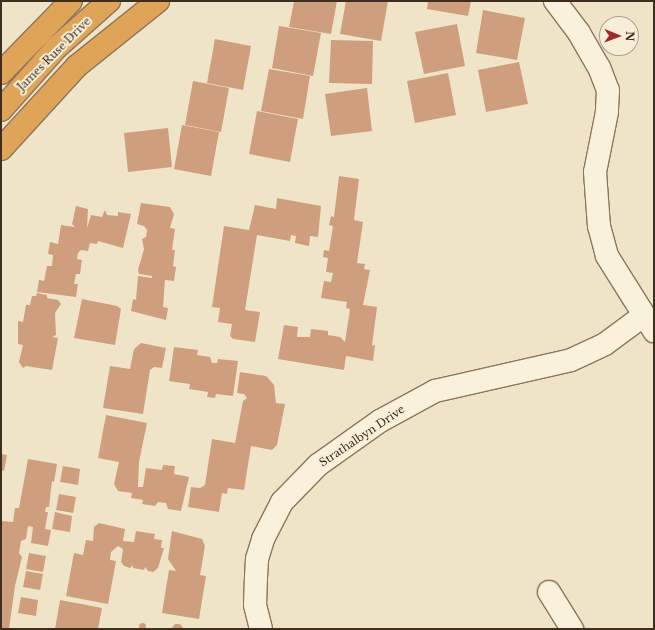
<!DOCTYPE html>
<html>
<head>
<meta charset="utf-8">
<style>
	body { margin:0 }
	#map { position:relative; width:655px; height:630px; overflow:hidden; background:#f0e4c8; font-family:"Libre Baskerville",serif }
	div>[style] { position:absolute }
	.building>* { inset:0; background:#cf9f7d }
	.round { border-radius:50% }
	.roads { filter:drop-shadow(1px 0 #8d765c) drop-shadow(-1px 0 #8d765c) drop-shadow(0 1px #8d765c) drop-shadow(0 -1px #8d765c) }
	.minor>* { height:22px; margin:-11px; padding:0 11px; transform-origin:11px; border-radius:11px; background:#faf1dc }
	.highway>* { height:22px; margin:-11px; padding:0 11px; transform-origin:11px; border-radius:11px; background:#e0a458 }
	span { translate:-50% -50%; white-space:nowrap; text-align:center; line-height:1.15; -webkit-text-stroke:4px #f7eed8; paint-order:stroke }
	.street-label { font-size:11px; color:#3d2e20 }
	.frame { position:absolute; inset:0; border:2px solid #3d2e20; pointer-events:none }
	.north { position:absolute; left:599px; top:16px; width:40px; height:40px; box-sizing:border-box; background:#f7eed8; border:1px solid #ada18e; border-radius:50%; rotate:91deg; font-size:11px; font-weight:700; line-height:16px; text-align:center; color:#3d2e20 }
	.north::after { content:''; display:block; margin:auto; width:14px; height:18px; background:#9e2a2b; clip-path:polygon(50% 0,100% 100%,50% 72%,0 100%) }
</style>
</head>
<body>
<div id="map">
	<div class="building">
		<div style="clip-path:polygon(294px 1px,337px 1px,331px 34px,289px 27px)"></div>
		<div style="clip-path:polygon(346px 1px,388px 1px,381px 41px,340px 34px)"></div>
		<div style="clip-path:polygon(428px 1px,471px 1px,468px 16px,427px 9px)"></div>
		<div style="clip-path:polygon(483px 10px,525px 18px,517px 60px,476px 53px)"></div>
		<div style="clip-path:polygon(457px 24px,465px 66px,424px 74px,415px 32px)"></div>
		<div style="clip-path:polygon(279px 26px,321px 33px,313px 76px,272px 68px)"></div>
		<div style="clip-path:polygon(215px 39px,251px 46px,243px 90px,207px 83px)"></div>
		<div style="clip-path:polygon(331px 40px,373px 41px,372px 84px,329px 83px)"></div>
		<div style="clip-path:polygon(519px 62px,528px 104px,486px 112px,478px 70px)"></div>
		<div style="clip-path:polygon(269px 69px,310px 76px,303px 119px,261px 111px)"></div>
		<div style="clip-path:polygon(448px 73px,456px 115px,415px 123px,407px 81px)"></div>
		<div style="clip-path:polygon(193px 81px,229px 88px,221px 132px,185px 125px)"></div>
		<div style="clip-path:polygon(367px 88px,372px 131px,331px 136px,325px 94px)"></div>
		<div style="clip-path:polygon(257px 111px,298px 119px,290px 162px,249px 154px)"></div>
		<div style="clip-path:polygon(182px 125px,219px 132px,211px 176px,174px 169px)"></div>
		<div style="clip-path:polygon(168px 128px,172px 167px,128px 172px,124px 133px)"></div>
		<div style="clip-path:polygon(339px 176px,359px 179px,354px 220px,363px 222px,357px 263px,365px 264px,364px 269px,370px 270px,363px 305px,377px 307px,372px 346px,375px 345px,373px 361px,346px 356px,344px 370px,278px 359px,284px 325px,298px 327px,297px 337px,310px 337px,311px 329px,328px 331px,328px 335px,340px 337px,345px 342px,350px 309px,346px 308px,347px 302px,321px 298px,324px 281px,331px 282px,333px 273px,326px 272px,328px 258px,323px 257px,324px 250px,329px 251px,333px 226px,329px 225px,331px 216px,334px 217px)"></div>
		<div style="clip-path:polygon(277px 198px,321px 206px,318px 237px,310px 236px,309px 246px,295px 243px,296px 236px,291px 235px,290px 241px,257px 235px,245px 310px,260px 312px,255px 342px,233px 339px,230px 336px,232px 324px,218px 322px,220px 308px,212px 307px,224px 226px,249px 230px,255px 205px,276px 209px)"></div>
		<div style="clip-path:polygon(141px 203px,170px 207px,174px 214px,170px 228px,175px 229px,172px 250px,175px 250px,173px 266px,176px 267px,174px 281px,165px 280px,163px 307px,168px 308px,166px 320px,131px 311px,133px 299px,136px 300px,138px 276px,152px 278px,152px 276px,139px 274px,138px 270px,144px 249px,142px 239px,146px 237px,147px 230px,144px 226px,137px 224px)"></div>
		<div style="clip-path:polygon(76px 206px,88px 209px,87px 228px,91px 215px,102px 217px,105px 210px,107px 215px,118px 216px,118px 212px,131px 214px,123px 248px,98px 241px,97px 244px,90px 243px,88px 251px,81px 250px,78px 253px,77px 259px,82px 260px,80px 274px,76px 274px,74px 284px,78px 284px,76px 297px,37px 292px,39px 280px,44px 281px,47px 266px,52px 266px,53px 255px,48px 254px,50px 242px,58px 244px,61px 225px,75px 227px,72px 224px)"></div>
		<div style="clip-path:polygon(37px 293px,47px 295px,47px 298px,58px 300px,61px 304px,55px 313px,56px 335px,52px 337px,58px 338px,52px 370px,26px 366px,23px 368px,19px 362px,23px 345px,18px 344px,18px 321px,23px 322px,26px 305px,30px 305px,32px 296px,36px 296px)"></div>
		<div style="clip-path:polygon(82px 299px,117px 306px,121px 309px,115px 345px,74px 338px)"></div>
		<div style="clip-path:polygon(141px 343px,166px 348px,162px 368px,154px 367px,150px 370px,143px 414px,103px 408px,110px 366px,130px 369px,134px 349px)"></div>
		<div style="clip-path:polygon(174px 347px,198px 350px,197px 355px,210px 357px,212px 363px,217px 363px,218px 359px,238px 361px,233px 396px,216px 394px,215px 398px,207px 397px,208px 392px,189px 389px,190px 384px,169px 381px)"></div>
		<div style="clip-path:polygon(240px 372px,266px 376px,274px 385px,276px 403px,285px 404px,277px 445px,272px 450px,251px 446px,244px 490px,228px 488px,227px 494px,222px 493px,219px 512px,188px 507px,191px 487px,200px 488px,205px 485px,212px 439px,235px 443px,243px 401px,247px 398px,244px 394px,237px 393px)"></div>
		<div style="clip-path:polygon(106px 415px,147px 423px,139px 462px,138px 487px,143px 487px,146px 468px,162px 470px,163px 465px,175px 466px,174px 474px,189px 477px,181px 511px,168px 509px,166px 503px,158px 502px,155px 506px,142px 504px,143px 500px,131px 498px,132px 493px,118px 491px,114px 484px,119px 462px,98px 458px)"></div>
		<div style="clip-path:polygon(1px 454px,7px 455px,4px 471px,1px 470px)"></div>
		<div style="clip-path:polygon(28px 459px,57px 464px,54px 482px,52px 481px,49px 507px,46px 507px,45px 512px,48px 512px,45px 529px,51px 530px,48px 546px,31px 543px,33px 527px,28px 526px,26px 539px,21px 541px,19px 553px,22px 557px,15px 586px,9px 629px,1px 629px,1px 521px,13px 522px,15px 508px,19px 508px)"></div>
		<div style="clip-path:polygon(63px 466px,80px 469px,78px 485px,60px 482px)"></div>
		<div style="clip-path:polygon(59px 494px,76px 497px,73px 513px,56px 510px)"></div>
		<div style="clip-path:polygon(55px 512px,72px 516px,70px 532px,52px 529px)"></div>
		<div style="clip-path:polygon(99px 523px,125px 529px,123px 541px,134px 542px,136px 531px,155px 534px,154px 539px,162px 540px,161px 548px,164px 548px,158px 568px,153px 572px,148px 571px,145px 567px,144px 570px,133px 568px,133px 565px,130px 568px,124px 566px,121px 562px,123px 549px,118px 546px,111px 552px,110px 560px,116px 561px,108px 604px,66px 596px,74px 553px,83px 555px,86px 540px,93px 541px,94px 527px)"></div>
		<div style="clip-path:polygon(172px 531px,202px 539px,205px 546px,200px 575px,206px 576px,199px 619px,162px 613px,169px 570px,176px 571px,168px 559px)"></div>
		<div style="clip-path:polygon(29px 553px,46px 556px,43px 572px,26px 569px)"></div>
		<div style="clip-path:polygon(26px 571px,43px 574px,40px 590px,23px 587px)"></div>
		<div style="clip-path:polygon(21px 597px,38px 600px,36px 616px,18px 613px)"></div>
		<div style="clip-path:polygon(60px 600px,102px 608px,98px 629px,55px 629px)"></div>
		<div class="round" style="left:138.5px;top:622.5px;width:7px;height:7px"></div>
		<div style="clip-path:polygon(175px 624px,180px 624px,184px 629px,171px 629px)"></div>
	</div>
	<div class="roads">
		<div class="minor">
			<div style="left:555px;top:1px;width:40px;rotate:53deg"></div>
			<div style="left:579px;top:33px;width:39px;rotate:60deg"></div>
			<div style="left:599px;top:67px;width:25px;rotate:69deg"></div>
			<div style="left:608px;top:90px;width:22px;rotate:93deg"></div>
			<div style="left:607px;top:112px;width:61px;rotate:101.3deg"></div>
			<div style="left:595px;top:172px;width:54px;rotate:85.8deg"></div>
			<div style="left:599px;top:226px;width:31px;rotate:75deg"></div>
			<div style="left:607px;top:256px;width:89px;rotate:57.9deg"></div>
			<div style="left:549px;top:592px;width:44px;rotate:58.1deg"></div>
			<div style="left:261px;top:629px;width:25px;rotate:-104deg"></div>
			<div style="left:255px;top:605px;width:27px;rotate:-88deg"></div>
			<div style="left:256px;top:578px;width:19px;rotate:-87deg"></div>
			<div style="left:257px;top:559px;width:21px;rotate:-73deg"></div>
			<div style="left:263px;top:539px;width:42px;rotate:-62.8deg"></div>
			<div style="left:282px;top:502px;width:52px;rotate:-45.8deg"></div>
			<div style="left:318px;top:465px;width:76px;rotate:-35.4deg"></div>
			<div style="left:380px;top:421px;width:63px;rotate:-28.6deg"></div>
			<div style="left:435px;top:391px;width:139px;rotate:-12.8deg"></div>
			<div style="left:571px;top:360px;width:38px;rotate:-25deg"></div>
			<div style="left:605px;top:344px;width:47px;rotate:-36.4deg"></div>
		</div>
		<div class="highway">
			<div style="left:1px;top:73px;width:100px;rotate:-45.8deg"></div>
			<div style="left:1px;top:110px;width:83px;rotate:-48.4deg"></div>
			<div style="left:56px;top:48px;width:71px;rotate:-41.6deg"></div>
			<div style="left:1px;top:149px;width:113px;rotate:-47.5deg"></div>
			<div style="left:77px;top:66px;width:104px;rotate:-38.7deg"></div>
		</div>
	</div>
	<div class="street-label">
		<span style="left:54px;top:54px;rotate:-45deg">James Ruse Drive</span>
		<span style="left:362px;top:436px;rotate:-34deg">Strathalbyn Drive</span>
	</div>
	<div class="frame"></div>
	<div class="north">N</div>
</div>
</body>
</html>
